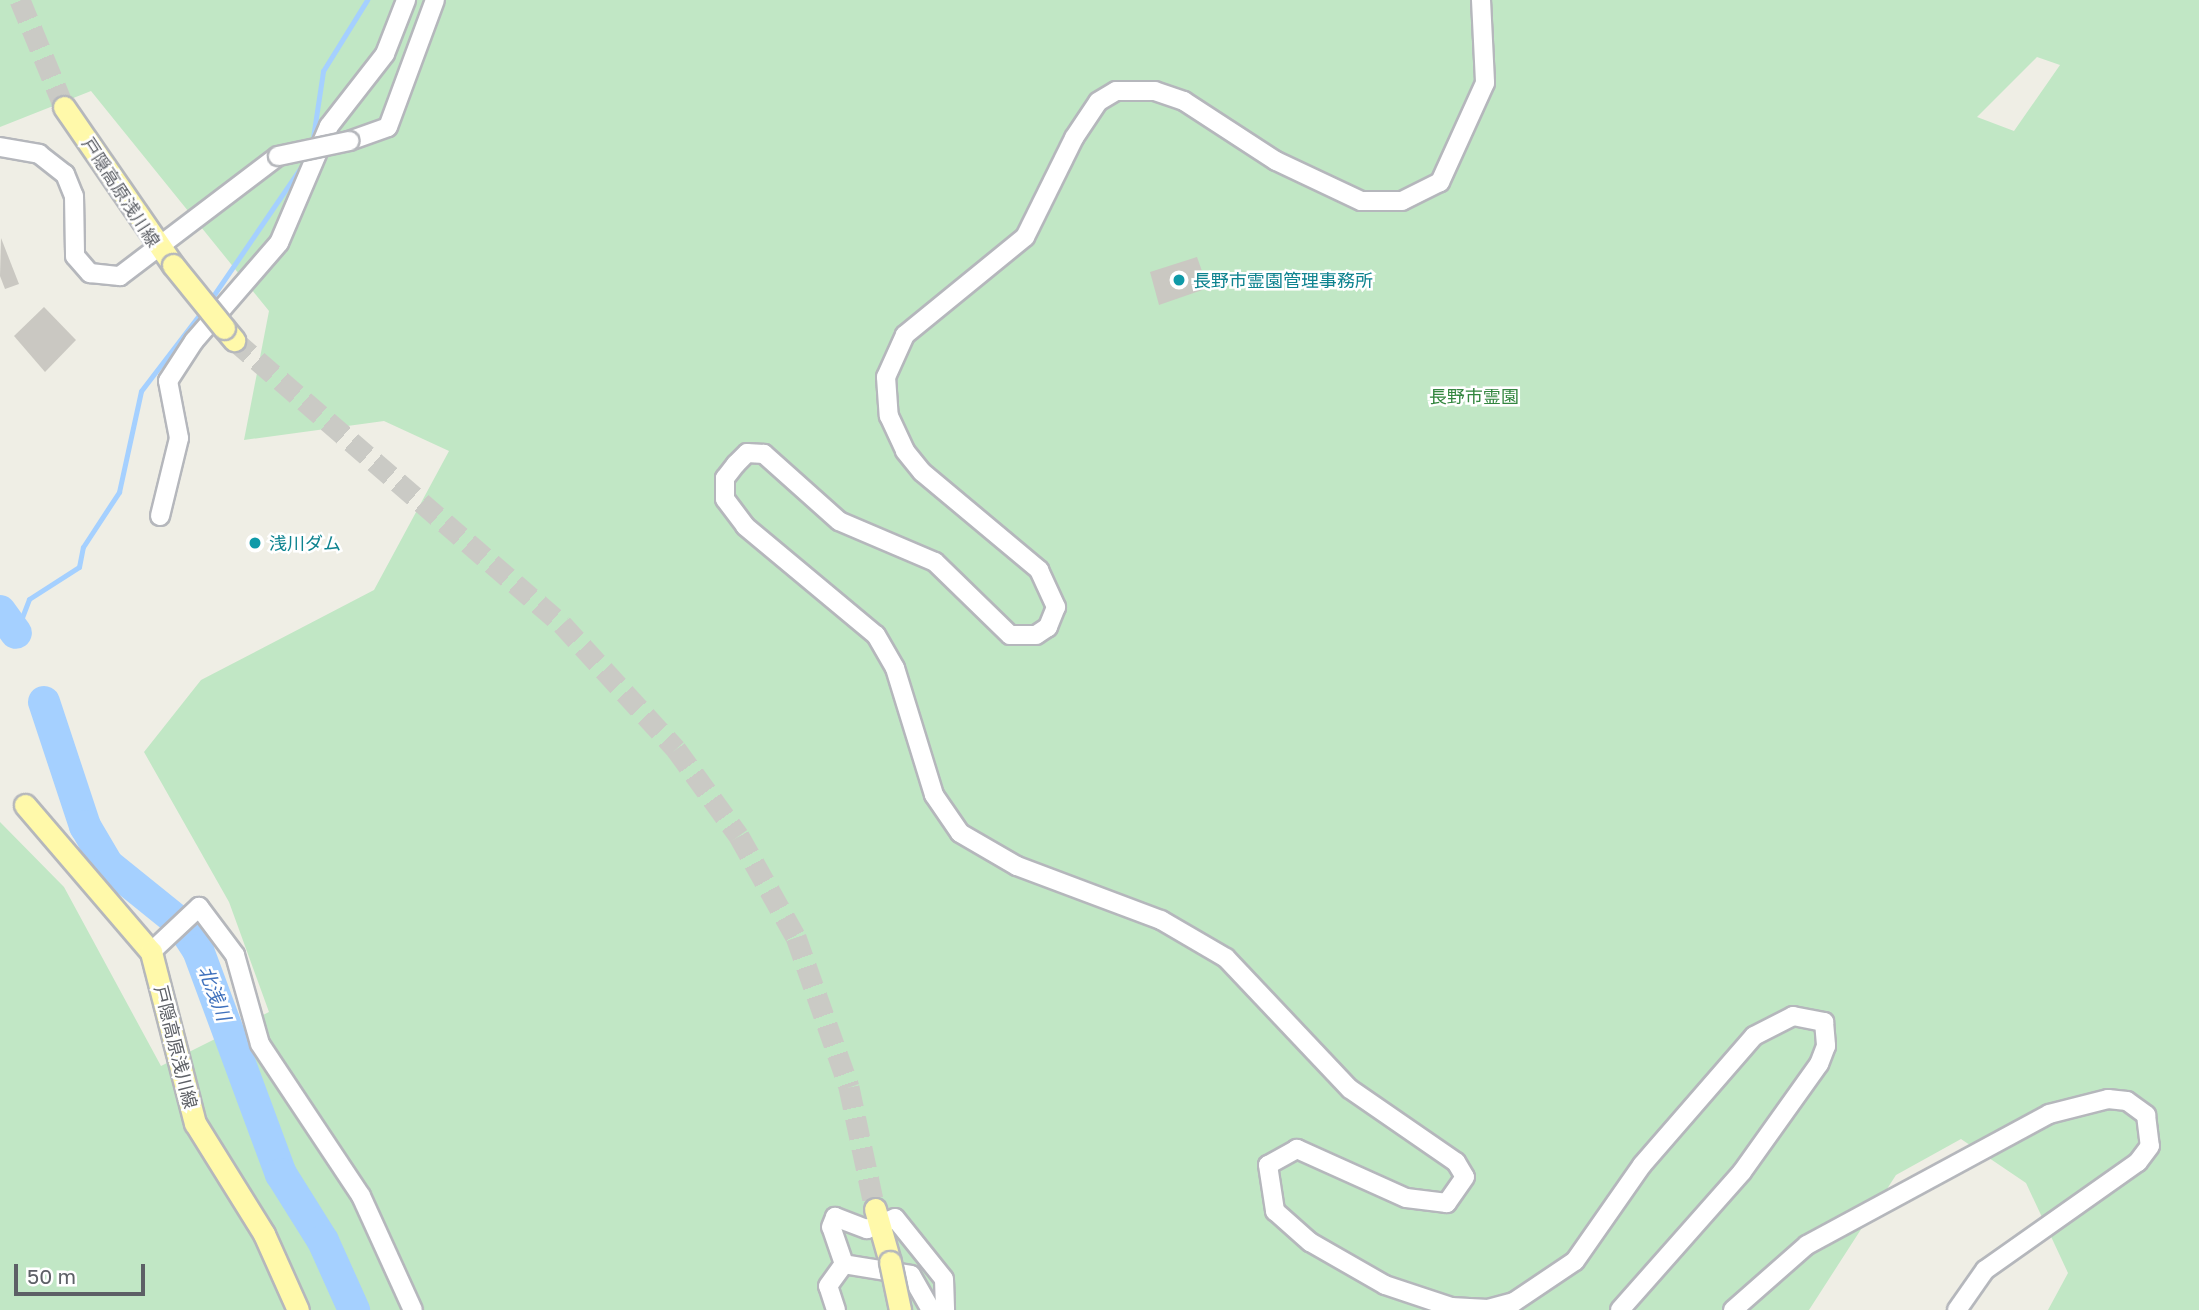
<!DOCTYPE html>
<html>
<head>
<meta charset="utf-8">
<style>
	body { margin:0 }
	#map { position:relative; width:2199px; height:1310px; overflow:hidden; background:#efeee5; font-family:"Golos Text","Noto Sans JP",sans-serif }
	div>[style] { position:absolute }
	.green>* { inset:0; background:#c1e7c5 }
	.stream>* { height:5px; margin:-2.5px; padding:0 2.5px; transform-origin:2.5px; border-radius:2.5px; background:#a5d0ff }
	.river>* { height:32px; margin:-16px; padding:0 16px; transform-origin:16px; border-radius:16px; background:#a5d0ff }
	.building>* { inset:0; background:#cac8c2 }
	.major-tunnel>* { height:21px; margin-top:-10.5px; transform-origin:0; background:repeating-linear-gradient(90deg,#cacac5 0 21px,transparent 0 31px) }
	.roads { filter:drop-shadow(2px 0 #b5b7bc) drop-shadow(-2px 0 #b5b7bc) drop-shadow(0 2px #b5b7bc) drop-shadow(0 -2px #b5b7bc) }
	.minor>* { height:18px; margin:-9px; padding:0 9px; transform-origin:9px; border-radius:9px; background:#fff }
	.major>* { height:21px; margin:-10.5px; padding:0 10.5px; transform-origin:10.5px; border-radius:10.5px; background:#fff9aa }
	.bridges { filter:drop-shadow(2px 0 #b5b7bc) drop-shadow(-2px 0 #b5b7bc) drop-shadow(0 2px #b5b7bc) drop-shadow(0 -2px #b5b7bc) }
	.minor-bridge>* { height:18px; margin:-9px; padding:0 9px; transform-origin:9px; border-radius:9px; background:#fff }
	.major-bridge>* { height:21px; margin:-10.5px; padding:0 10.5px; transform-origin:10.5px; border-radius:10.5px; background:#fff9aa }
	.dots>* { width:19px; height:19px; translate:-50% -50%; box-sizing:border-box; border:4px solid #fff; border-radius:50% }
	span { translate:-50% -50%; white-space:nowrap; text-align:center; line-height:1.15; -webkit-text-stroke:5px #fff; paint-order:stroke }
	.street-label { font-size:18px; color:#5d6066 }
	.culture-label { font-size:18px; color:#0d838f }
	.left { translate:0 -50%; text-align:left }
	.park-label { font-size:18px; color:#33863f }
	.water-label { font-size:19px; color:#4172bd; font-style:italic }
	.scale { position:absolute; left:14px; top:1264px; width:131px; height:32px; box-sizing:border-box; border:4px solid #5d6066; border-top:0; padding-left:9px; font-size:21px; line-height:24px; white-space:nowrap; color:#5d6066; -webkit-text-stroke:5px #fff; paint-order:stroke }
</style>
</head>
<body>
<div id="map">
	<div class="green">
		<div style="clip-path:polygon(evenodd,0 0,2199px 0,2199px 1310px,2048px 1310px,2068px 1273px,2026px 1183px,1961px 1139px,1896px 1175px,1809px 1310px,0 1310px,0 822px,64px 887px,161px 1066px,269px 1012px,229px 902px,144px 752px,201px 680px,374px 590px,449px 451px,384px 421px,244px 440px,269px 311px,91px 91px,0 127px,0 0,2037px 57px,2060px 65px,2014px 131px,1977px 117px,2037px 57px)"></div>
	</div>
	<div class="stream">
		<div style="left:312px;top:144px;width:74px;rotate:-81.4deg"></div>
		<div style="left:323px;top:71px;width:84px;rotate:-58.2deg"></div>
		<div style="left:209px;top:302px;width:172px;rotate:-55.7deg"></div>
		<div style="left:16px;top:633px;width:36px;rotate:-69deg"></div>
		<div style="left:29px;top:599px;width:59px;rotate:-32.6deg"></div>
		<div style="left:79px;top:567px;width:20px;rotate:-79deg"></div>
		<div style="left:83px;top:547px;width:66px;rotate:-56.8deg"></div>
		<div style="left:119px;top:492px;width:103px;rotate:-77.7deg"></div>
		<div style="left:141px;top:391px;width:102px;rotate:-52.6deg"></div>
	</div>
	<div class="river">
		<div style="left:0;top:611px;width:27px;rotate:54deg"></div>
		<div style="left:44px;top:702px;width:131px;rotate:71.7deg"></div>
		<div style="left:85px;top:826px;width:45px;rotate:59.5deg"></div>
		<div style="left:108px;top:865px;width:94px;rotate:38.9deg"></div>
		<div style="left:181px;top:924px;width:31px;rotate:57deg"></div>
		<div style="left:198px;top:950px;width:239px;rotate:69.7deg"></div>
		<div style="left:281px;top:1174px;width:79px;rotate:57.9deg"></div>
		<div style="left:323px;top:1241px;width:76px;rotate:65.8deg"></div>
	</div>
	<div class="building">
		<div style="clip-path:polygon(1px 238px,19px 284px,5px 289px,0 276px)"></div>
		<div style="clip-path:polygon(1197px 257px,1208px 288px,1159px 305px,1150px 272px)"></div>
		<div style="clip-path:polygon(44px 307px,76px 340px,45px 372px,14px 336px)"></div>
	</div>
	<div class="major-tunnel">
		<div style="left:20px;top:0;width:116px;rotate:67.6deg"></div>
		<div style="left:234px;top:340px;width:434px;rotate:40.9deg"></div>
		<div style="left:562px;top:624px;width:169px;rotate:47.6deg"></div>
		<div style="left:676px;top:749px;width:107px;rotate:54.1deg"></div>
		<div style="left:739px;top:836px;width:116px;rotate:60.6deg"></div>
		<div style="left:796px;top:937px;width:159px;rotate:70.5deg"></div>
		<div style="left:849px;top:1087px;width:125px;rotate:78deg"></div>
	</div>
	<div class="roads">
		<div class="minor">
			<div style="left:1481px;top:0;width:83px;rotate:87.2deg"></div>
			<div style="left:1485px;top:83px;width:109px;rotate:114.4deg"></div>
			<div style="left:1440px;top:182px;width:42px;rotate:153.4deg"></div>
			<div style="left:1402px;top:201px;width:41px;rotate:180deg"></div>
			<div style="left:1361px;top:201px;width:94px;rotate:-154.8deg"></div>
			<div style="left:1276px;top:161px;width:110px;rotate:-146.9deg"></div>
			<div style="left:1184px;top:101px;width:31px;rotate:-161deg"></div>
			<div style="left:1155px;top:91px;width:39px;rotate:180deg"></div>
			<div style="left:1116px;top:91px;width:21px;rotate:149deg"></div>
			<div style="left:1098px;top:102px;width:43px;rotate:123.7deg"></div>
			<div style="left:1074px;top:138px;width:110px;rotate:116.3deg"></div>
			<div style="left:1025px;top:237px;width:155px;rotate:140.8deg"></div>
			<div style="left:905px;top:335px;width:46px;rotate:114.3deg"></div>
			<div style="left:886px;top:377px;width:39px;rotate:86deg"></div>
			<div style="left:889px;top:416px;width:38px;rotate:65deg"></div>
			<div style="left:905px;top:451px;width:27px;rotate:51deg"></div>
			<div style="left:922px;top:472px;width:153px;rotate:39.9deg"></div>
			<div style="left:1039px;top:570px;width:41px;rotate:65.3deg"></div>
			<div style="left:1056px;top:607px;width:22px;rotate:112deg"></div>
			<div style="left:1048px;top:627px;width:14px;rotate:146deg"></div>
			<div style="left:1036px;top:635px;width:26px;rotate:180deg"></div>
			<div style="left:1010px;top:635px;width:105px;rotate:-135.8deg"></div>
			<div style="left:935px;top:562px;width:104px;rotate:-156.9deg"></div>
			<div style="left:839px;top:521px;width:101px;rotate:-138.2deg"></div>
			<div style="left:764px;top:454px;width:17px;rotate:-177deg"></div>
			<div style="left:747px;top:453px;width:16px;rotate:135deg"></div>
			<div style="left:736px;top:464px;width:18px;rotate:128deg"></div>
			<div style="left:725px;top:478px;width:21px;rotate:90deg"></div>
			<div style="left:725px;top:499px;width:34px;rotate:53deg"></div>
			<div style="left:745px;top:526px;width:170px;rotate:39.8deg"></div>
			<div style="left:876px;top:635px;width:38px;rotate:60deg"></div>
			<div style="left:895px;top:668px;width:133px;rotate:72.9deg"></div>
			<div style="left:934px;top:795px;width:46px;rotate:55.6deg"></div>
			<div style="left:960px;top:833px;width:66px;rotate:30.1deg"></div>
			<div style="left:1017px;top:866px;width:154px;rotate:20.6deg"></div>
			<div style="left:1161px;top:920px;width:75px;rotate:30.3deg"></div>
			<div style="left:1226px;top:958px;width:180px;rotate:46.6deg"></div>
			<div style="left:1350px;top:1089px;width:129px;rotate:34.6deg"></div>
			<div style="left:1456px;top:1162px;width:17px;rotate:59deg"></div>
			<div style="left:1465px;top:1177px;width:32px;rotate:125deg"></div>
			<div style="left:1447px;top:1203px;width:41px;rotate:-173deg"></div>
			<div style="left:1406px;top:1198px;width:120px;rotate:-155.8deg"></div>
			<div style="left:1297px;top:1149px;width:33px;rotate:151deg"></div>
			<div style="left:1268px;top:1165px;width:47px;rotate:81.3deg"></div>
			<div style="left:1275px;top:1211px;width:47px;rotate:41.5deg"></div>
			<div style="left:1310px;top:1242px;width:86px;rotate:29.8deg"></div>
			<div style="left:1385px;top:1285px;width:70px;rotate:18.4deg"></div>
			<div style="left:1451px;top:1307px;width:37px;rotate:3deg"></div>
			<div style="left:1488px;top:1309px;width:27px;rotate:-15deg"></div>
			<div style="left:1514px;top:1302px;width:73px;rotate:-33.9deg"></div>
			<div style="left:1575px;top:1261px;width:117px;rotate:-55.1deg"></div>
			<div style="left:1642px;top:1165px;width:171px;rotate:-49deg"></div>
			<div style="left:1754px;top:1036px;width:44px;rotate:-27.1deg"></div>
			<div style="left:1793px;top:1016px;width:32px;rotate:11deg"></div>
			<div style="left:1824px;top:1022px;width:24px;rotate:85deg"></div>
			<div style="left:1826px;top:1046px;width:19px;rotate:111deg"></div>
			<div style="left:1819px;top:1064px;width:133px;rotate:125.5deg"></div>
			<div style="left:1742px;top:1172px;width:184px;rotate:131.5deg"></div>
			<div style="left:349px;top:141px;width:41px;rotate:-19.7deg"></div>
			<div style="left:388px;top:127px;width:135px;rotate:-69.7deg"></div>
			<div style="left:0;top:147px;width:40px;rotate:10deg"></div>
			<div style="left:39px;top:154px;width:33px;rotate:38deg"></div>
			<div style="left:65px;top:174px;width:24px;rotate:68deg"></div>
			<div style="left:74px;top:196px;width:60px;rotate:89deg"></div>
			<div style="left:75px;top:256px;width:23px;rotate:49deg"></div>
			<div style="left:90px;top:273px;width:30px;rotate:6deg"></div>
			<div style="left:120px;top:276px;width:198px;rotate:-37.2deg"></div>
			<div style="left:160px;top:516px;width:80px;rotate:-76.3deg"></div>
			<div style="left:179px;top:438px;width:58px;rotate:-100.9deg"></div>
			<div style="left:168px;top:381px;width:48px;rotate:-57deg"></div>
			<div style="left:194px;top:341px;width:130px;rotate:-49.1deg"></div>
			<div style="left:279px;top:243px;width:127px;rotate:-66.9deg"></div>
			<div style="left:329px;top:126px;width:91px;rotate:-52.1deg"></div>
			<div style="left:385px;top:54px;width:58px;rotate:-68.7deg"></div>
			<div style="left:151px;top:952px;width:66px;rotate:-43.2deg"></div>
			<div style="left:199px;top:907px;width:60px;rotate:53.1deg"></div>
			<div style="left:235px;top:955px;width:92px;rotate:74.3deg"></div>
			<div style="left:260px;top:1044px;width:182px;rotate:56.4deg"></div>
			<div style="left:361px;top:1196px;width:125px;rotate:65.5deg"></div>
			<div style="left:836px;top:1310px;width:25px;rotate:-108deg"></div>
			<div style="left:828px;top:1286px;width:27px;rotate:-54deg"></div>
			<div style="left:931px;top:1310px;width:40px;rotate:-119.7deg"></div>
			<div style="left:911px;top:1275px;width:68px;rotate:-170.7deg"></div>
			<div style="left:844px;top:1264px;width:39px;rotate:-109deg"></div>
			<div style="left:831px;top:1227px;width:11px;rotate:-68deg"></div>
			<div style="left:835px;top:1217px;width:34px;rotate:21deg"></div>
			<div style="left:867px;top:1229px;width:30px;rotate:-21deg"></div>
			<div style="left:895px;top:1218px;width:78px;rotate:51.2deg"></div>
			<div style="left:944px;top:1279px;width:31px;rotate:88deg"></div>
			<div style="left:1733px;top:1310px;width:98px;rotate:-41.3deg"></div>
			<div style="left:1807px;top:1245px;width:275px;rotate:-28.4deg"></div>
			<div style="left:2049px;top:1114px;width:61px;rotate:-14.3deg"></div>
			<div style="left:2108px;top:1099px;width:19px;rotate:6deg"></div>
			<div style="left:2127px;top:1101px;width:24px;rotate:36deg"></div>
			<div style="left:2146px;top:1115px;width:31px;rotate:83deg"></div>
			<div style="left:2150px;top:1146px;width:20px;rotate:127deg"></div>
			<div style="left:2138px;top:1162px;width:187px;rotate:144.8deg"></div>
			<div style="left:1985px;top:1270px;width:49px;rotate:125deg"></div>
		</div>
		<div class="major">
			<div style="left:64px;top:107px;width:192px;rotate:55.4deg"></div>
			<div style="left:224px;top:328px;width:16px;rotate:50deg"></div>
			<div style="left:25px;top:805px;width:194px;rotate:49.4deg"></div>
			<div style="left:151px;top:952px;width:177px;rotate:75.6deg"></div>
			<div style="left:195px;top:1123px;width:131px;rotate:58.1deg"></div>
			<div style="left:264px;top:1234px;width:83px;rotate:65.9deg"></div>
			<div style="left:875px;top:1209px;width:55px;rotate:74.2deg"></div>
		</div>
	</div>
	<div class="bridges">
		<div class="minor-bridge">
			<div style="left:278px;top:156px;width:73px;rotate:-11.9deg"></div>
		</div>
		<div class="major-bridge">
			<div style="left:173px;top:265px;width:81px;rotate:51deg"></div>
			<div style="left:890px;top:1262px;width:49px;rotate:78.2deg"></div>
		</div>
	</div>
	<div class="dots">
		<div style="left:1179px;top:280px;background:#0f9aa8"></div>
		<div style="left:255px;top:543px;background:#0f9aa8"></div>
	</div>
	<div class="street-label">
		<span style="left:121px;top:192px;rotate:57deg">戸隠高原浅川線</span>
		<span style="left:176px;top:1047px;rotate:76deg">戸隠高原浅川線</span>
	</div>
	<div class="culture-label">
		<span class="left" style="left:1193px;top:280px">長野市霊園管理事務所</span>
		<span class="left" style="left:269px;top:543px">浅川ダム</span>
	</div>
	<div class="park-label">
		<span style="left:1474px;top:396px">長野市霊園</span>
	</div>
	<div class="water-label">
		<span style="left:215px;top:993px;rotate:69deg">北浅川</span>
	</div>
	<div class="scale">50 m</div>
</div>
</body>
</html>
